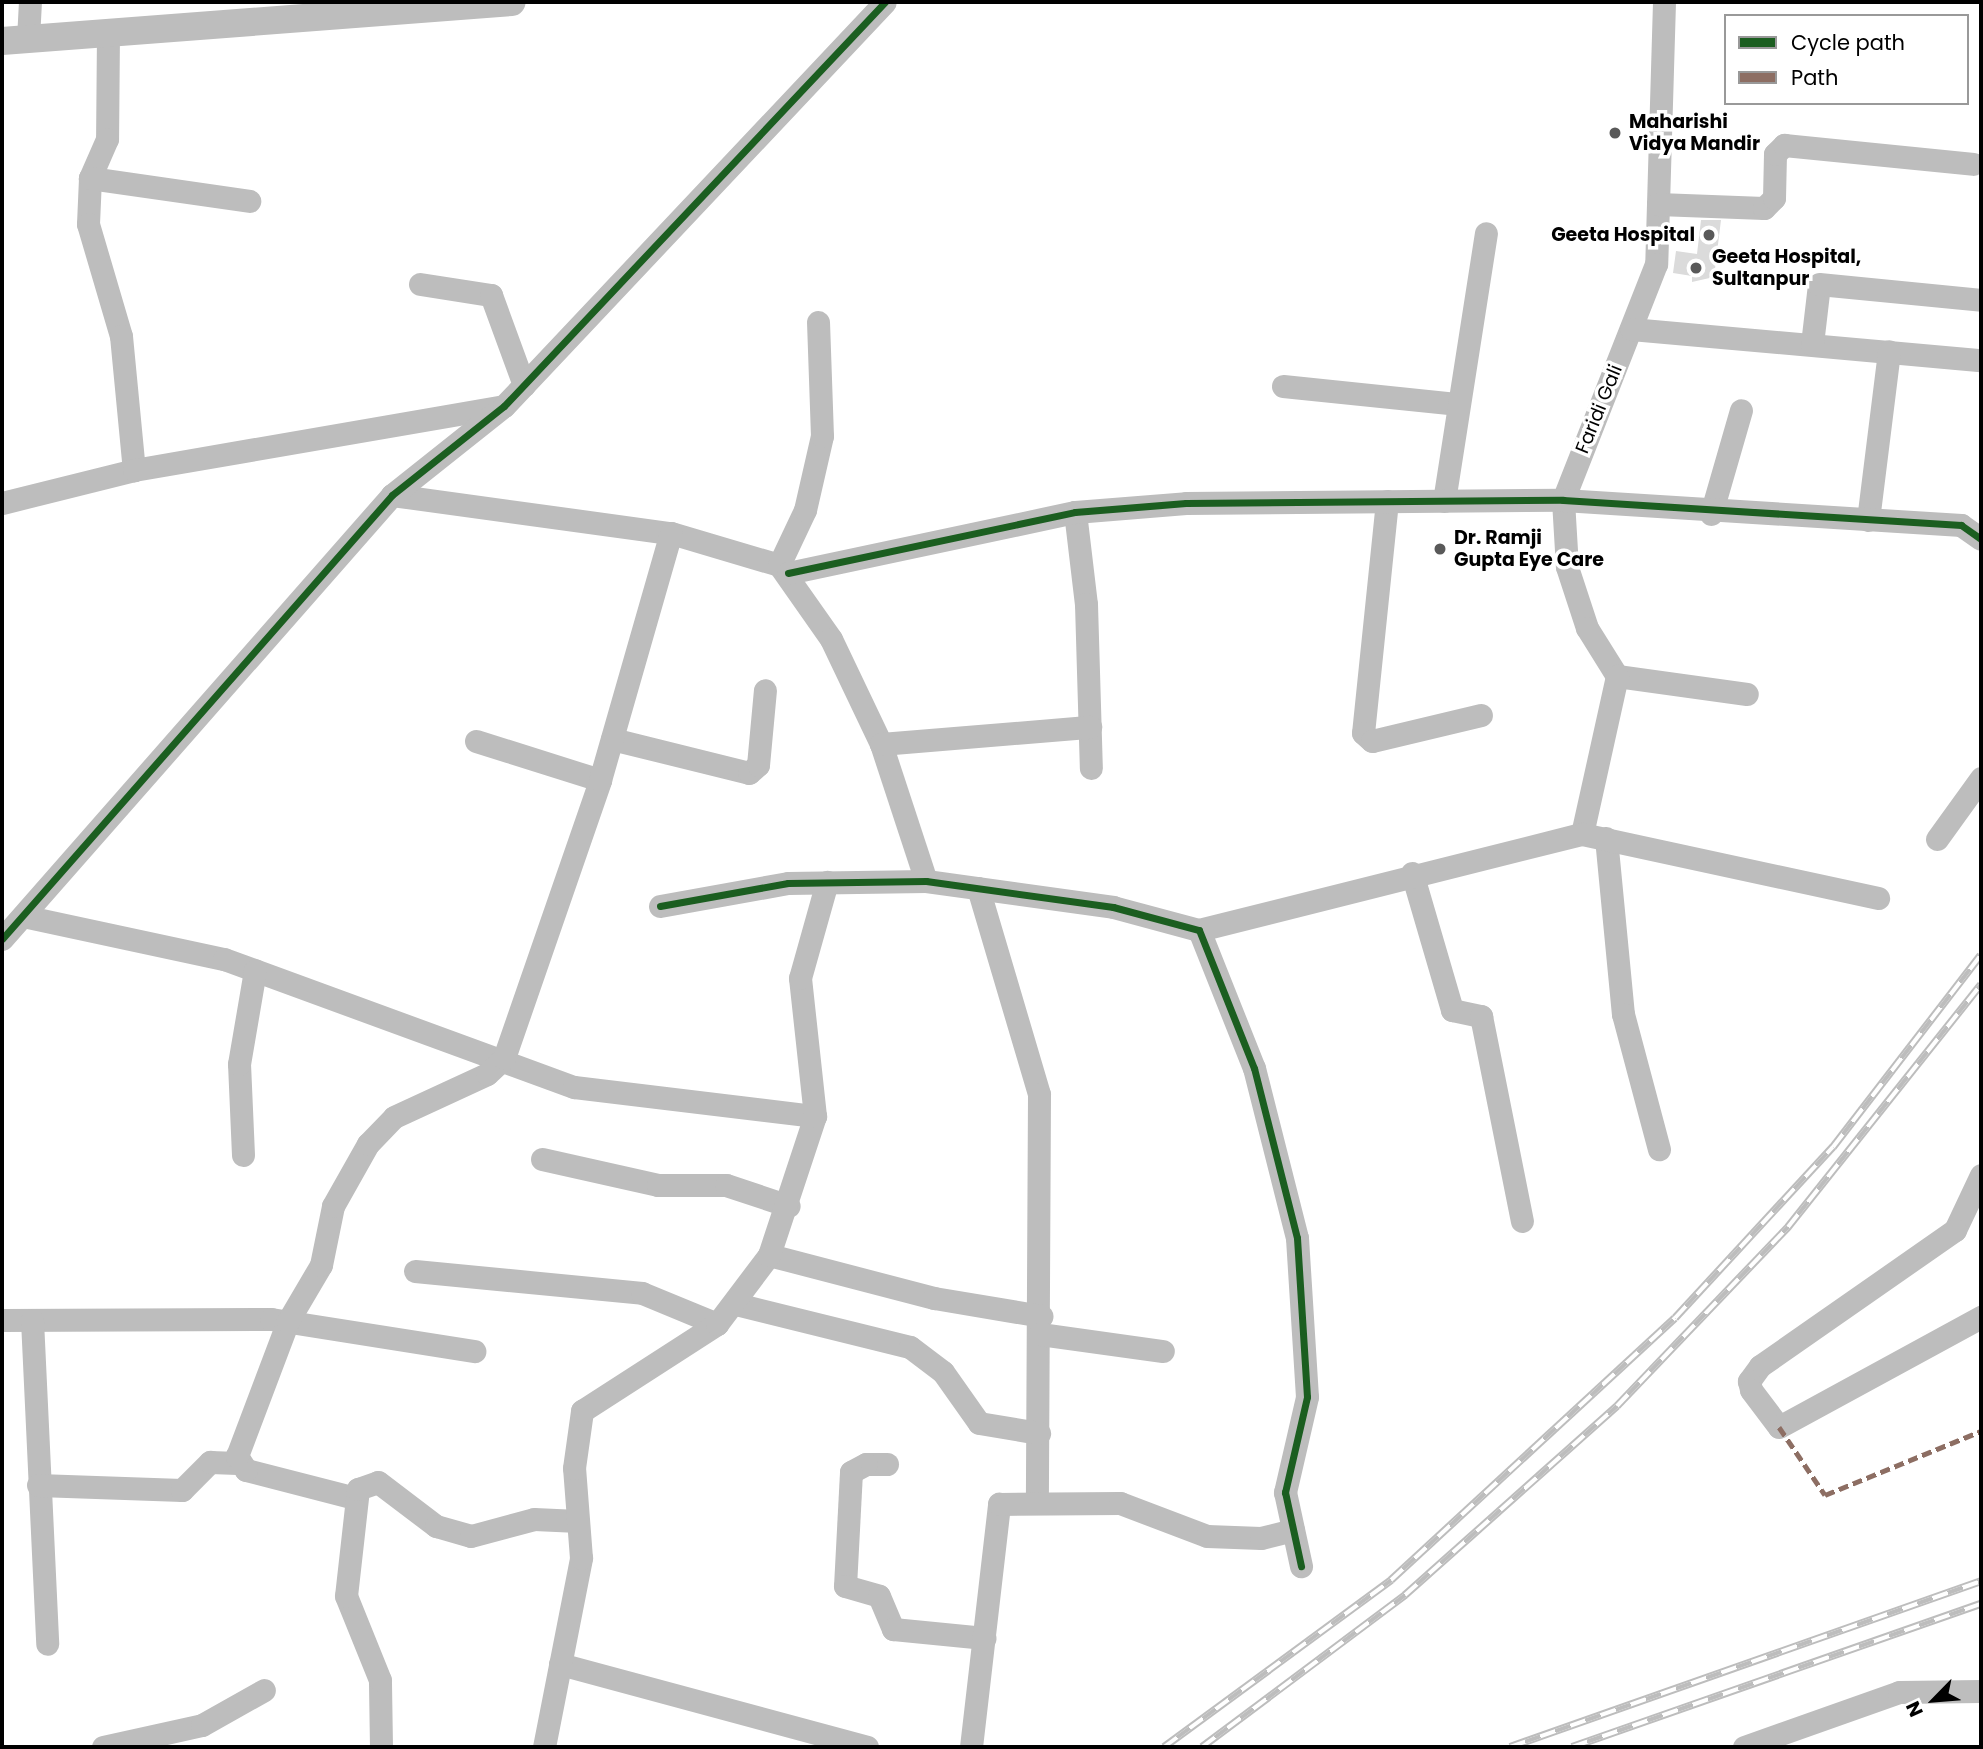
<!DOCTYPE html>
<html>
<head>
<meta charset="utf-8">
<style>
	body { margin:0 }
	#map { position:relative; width:1983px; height:1749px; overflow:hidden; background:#fff; font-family:Poppins,sans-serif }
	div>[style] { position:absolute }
	.building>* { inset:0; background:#dbdbdb }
	.minor>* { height:23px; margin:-11.5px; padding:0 11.5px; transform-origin:11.5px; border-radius:11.5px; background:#bdbdbd }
	.tertiary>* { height:28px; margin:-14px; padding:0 14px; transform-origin:14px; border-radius:14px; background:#bdbdbd }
	.rail>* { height:8px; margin-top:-4px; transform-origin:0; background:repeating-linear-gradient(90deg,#fff 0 16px,#bdbdbd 0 32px); box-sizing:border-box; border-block:2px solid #bdbdbd }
	.quiet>* { height:5px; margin-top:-2.5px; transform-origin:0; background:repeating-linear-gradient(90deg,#8d6e63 0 10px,transparent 0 15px) }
	.cycleway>* { height:7px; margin:-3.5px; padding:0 3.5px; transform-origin:3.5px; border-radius:3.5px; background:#1b5e20 }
	.dots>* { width:19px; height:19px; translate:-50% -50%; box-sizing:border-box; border:4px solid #fff; border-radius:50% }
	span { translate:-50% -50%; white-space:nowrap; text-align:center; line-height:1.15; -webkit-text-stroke:7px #fff; paint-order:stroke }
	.poi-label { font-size:19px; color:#000; font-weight:700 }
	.left { translate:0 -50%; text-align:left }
	.right { translate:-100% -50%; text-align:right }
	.street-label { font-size:19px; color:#000 }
	.frame { position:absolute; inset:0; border:4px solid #000; pointer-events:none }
	.legend { position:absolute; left:1724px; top:14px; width:245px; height:91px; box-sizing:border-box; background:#fff; border:2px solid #999; margin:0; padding:9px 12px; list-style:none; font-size:21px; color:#000 }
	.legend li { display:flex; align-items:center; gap:14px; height:35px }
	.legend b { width:35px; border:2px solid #999 }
	.north { position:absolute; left:1899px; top:1665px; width:70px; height:70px; -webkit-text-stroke:5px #fff; paint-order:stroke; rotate:245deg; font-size:19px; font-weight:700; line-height:28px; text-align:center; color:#000 }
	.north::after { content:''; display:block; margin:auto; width:24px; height:32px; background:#000; clip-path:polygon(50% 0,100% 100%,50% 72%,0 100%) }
</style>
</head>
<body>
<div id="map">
	<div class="building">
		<div style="clip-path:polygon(1701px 220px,1721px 220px,1714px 277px,1692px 282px,1692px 276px,1673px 273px,1676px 251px,1697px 254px)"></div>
	</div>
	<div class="minor">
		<div style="left:1664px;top:2px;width:262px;rotate:91.7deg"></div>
		<div style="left:1656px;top:264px;width:254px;rotate:111.5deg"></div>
		<div style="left:1563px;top:500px;width:67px;rotate:86.6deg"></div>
		<div style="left:1567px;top:567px;width:64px;rotate:71.8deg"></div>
		<div style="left:1587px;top:628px;width:57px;rotate:58deg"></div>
		<div style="left:1617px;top:676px;width:131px;rotate:7.9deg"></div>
		<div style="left:108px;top:32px;width:107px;rotate:90.5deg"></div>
		<div style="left:107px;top:139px;width:43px;rotate:113.6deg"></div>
		<div style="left:90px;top:178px;width:46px;rotate:92.5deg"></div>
		<div style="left:88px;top:224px;width:117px;rotate:73.6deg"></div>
		<div style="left:121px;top:336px;width:135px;rotate:84.5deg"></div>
		<div style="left:28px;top:39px;width:37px;rotate:-87deg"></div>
		<div style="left:90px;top:178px;width:161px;rotate:8.2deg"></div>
		<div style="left:1658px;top:204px;width:106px;rotate:2.2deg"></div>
		<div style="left:1764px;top:208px;width:14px;rotate:-45deg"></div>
		<div style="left:1774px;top:198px;width:44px;rotate:-88.7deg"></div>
		<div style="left:1775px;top:154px;width:13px;rotate:-45deg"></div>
		<div style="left:1784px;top:145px;width:190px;rotate:5.7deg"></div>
		<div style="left:420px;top:284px;width:72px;rotate:8.8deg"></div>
		<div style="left:491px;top:295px;width:96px;rotate:69.9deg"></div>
		<div style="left:1631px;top:329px;width:351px;rotate:5.1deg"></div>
		<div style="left:1812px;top:344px;width:60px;rotate:-83.3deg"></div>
		<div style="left:1819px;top:284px;width:163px;rotate:5.6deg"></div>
		<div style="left:1283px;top:386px;width:174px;rotate:5.9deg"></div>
		<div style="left:392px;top:495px;width:282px;rotate:7.8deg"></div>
		<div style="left:671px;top:533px;width:113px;rotate:16.5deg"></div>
		<div style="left:779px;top:565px;width:90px;rotate:54.9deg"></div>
		<div style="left:831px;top:639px;width:116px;rotate:64.5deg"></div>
		<div style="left:881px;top:744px;width:144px;rotate:71.8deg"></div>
		<div style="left:1387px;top:501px;width:233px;rotate:95.9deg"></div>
		<div style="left:1363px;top:733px;width:12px;rotate:42deg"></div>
		<div style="left:1372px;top:741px;width:112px;rotate:-13.4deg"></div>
		<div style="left:1444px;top:501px;width:271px;rotate:-81.1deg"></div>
		<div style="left:2px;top:503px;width:136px;rotate:-14deg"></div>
		<div style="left:134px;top:470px;width:371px;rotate:-9.8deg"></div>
		<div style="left:1075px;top:512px;width:93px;rotate:83.2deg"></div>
		<div style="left:1086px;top:604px;width:164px;rotate:88.3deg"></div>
		<div style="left:1711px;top:514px;width:108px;rotate:-73.9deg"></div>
		<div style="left:1868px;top:520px;width:170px;rotate:-82.9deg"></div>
		<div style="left:779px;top:565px;width:61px;rotate:-64.7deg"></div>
		<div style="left:805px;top:510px;width:76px;rotate:-77.1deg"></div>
		<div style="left:822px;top:436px;width:114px;rotate:-92deg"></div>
		<div style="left:788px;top:573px;width:293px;rotate:-12deg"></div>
		<div style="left:1075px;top:512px;width:111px;rotate:-4.6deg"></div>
		<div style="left:1186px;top:503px;width:377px;rotate:-0.5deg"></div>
		<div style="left:1563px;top:500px;width:399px;rotate:3.6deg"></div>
		<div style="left:1961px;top:525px;width:24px;rotate:35deg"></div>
		<div style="left:612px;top:739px;width:141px;rotate:13.9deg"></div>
		<div style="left:749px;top:773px;width:12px;rotate:-42deg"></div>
		<div style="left:758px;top:765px;width:75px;rotate:-84.7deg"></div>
		<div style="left:476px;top:741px;width:130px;rotate:17.5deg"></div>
		<div style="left:881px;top:744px;width:210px;rotate:-4.7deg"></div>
		<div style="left:1582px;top:834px;width:162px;rotate:-77.5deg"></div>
		<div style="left:1606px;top:838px;width:177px;rotate:84.5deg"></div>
		<div style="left:1623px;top:1014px;width:140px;rotate:75.1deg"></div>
		<div style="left:1937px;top:839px;width:75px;rotate:-54.2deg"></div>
		<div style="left:1412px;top:873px;width:143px;rotate:73.7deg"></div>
		<div style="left:1452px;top:1010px;width:30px;rotate:12deg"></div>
		<div style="left:1481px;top:1016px;width:209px;rotate:78.7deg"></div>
		<div style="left:978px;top:888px;width:215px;rotate:73.5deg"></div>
		<div style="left:1039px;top:1094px;width:405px;rotate:90.3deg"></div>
		<div style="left:660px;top:906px;width:130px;rotate:-10.2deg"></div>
		<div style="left:788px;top:883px;width:138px;rotate:-0.8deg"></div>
		<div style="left:926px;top:881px;width:189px;rotate:7.9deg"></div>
		<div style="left:1113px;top:907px;width:89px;rotate:15deg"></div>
		<div style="left:1199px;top:930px;width:149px;rotate:68.3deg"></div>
		<div style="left:1254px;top:1068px;width:175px;rotate:75.8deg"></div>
		<div style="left:1297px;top:1238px;width:159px;rotate:86.4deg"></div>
		<div style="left:1307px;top:1397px;width:98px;rotate:103deg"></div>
		<div style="left:1285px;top:1492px;width:76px;rotate:77.8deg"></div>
		<div style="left:23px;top:916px;width:206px;rotate:12.1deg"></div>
		<div style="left:224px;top:959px;width:373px;rotate:20.1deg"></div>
		<div style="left:574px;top:1087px;width:243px;rotate:6.9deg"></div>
		<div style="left:1199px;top:930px;width:395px;rotate:-14.1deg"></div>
		<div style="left:1582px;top:834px;width:303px;rotate:12.2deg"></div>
		<div style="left:2px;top:939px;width:591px;rotate:-48.7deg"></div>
		<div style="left:392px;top:495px;width:143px;rotate:-38.5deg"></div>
		<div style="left:504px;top:406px;width:555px;rotate:-46.68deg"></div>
		<div style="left:243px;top:1155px;width:91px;rotate:-92.5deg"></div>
		<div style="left:239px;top:1064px;width:95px;rotate:-80.3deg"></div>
		<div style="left:542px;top:1159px;width:119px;rotate:12.6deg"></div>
		<div style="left:658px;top:1185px;width:68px"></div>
		<div style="left:726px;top:1185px;width:66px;rotate:18.4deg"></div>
		<div style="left:1981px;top:1175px;width:61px;rotate:115.3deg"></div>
		<div style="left:1955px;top:1230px;width:238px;rotate:145.1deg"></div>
		<div style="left:1760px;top:1366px;width:19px;rotate:126deg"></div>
		<div style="left:1749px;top:1381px;width:9px;rotate:77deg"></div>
		<div style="left:1751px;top:1390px;width:46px;rotate:52.9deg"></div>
		<div style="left:1779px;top:1427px;width:230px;rotate:-28.6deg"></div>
		<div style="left:769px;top:1255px;width:171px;rotate:14.6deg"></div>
		<div style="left:934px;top:1298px;width:109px;rotate:9.5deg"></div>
		<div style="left:415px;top:1271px;width:228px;rotate:5.5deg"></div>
		<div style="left:642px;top:1293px;width:81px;rotate:22.5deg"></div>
		<div style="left:736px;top:1304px;width:179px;rotate:13.9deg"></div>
		<div style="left:910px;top:1347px;width:41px;rotate:37.1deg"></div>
		<div style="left:943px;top:1372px;width:62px;rotate:54.8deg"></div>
		<div style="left:979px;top:1423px;width:61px;rotate:9.5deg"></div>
		<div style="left:2px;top:1320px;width:269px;rotate:-0.2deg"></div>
		<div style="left:271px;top:1319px;width:206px;rotate:9deg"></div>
		<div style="left:32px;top:1320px;width:324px;rotate:87.3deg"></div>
		<div style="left:1040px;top:1334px;width:124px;rotate:7.9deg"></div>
		<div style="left:887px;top:1464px;width:21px;rotate:180deg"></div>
		<div style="left:866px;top:1464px;width:17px;rotate:152deg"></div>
		<div style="left:851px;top:1472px;width:114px;rotate:93deg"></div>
		<div style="left:845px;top:1586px;width:35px;rotate:16deg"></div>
		<div style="left:879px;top:1596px;width:36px;rotate:67deg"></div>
		<div style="left:893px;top:1629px;width:92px;rotate:5.6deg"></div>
		<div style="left:38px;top:1485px;width:144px;rotate:2deg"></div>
		<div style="left:182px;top:1490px;width:40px;rotate:-45deg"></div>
		<div style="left:210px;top:1462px;width:27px;rotate:2deg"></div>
		<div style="left:355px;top:1498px;width:113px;rotate:-165.6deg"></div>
		<div style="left:246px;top:1470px;width:17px;rotate:-123deg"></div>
		<div style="left:237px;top:1456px;width:144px;rotate:-69.3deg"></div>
		<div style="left:288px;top:1321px;width:65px;rotate:-59.5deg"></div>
		<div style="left:321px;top:1265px;width:60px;rotate:-78.5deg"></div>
		<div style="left:333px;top:1206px;width:71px;rotate:-60.6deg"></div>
		<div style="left:368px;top:1144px;width:37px;rotate:-46deg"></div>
		<div style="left:394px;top:1117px;width:102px;rotate:-24.8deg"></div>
		<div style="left:487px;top:1074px;width:23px;rotate:-43deg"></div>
		<div style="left:504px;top:1058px;width:294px;rotate:-70.9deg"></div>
		<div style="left:600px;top:780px;width:257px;rotate:-74deg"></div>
		<div style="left:560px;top:1664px;width:318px;rotate:15.1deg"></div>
		<div style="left:103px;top:1747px;width:101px;rotate:-12.5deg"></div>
		<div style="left:202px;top:1725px;width:71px;rotate:-29.4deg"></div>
		<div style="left:381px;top:1747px;width:67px;rotate:-90.9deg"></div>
		<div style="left:380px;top:1680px;width:91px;rotate:-112deg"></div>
		<div style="left:346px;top:1596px;width:108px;rotate:-83.6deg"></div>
		<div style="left:358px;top:1489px;width:21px;rotate:-19deg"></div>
		<div style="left:378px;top:1482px;width:73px;rotate:37.2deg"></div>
		<div style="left:436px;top:1526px;width:36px;rotate:16deg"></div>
		<div style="left:471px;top:1536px;width:65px;rotate:-15.1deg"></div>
		<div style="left:534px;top:1519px;width:44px;rotate:2.6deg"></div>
		<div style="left:544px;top:1747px;width:193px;rotate:-78.9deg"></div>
		<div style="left:581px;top:1558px;width:90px;rotate:-94.4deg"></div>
		<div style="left:574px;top:1468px;width:58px;rotate:-82deg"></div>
		<div style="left:582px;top:1411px;width:161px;rotate:-32.8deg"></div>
		<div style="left:717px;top:1324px;width:86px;rotate:-53deg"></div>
		<div style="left:769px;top:1255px;width:146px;rotate:-71.7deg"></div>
		<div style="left:815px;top:1116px;width:139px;rotate:-96.2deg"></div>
		<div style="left:800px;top:978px;width:100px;rotate:-74.3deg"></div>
		<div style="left:971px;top:1747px;width:245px;rotate:-83.4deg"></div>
		<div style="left:999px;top:1504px;width:121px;rotate:-0.5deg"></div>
		<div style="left:1120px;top:1503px;width:93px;rotate:20.8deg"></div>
		<div style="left:1207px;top:1536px;width:54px;rotate:2.1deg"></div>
		<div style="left:1261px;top:1538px;width:33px;rotate:-14deg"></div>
		<div style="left:1744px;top:1747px;width:164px;rotate:-19.5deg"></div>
		<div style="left:1899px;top:1692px;width:82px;rotate:-0.7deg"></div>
	</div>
	<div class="tertiary">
		<div style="left:2px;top:41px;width:511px;rotate:-4.37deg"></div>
	</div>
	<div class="rail">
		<div style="left:1164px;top:1747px;width:282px;rotate:-36.3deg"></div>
		<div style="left:1391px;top:1580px;width:386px;rotate:-42.7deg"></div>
		<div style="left:1675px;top:1318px;width:233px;rotate:-47.3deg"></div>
		<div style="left:1833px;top:1147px;width:242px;rotate:-52.4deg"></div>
		<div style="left:1202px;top:1747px;width:254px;rotate:-36.8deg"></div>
		<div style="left:1405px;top:1595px;width:284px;rotate:-41.7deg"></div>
		<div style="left:1617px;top:1406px;width:248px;rotate:-46.3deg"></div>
		<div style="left:1788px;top:1227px;width:310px;rotate:-51.5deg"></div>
		<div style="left:1510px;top:1747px;width:499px;rotate:-19.4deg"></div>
		<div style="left:1572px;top:1747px;width:433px;rotate:-19.3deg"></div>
	</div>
	<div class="quiet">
		<div style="left:1779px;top:1427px;width:82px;rotate:55.9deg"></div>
		<div style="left:1825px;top:1495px;width:169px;rotate:-22.3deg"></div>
	</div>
	<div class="cycleway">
		<div style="left:788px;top:573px;width:293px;rotate:-12deg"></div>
		<div style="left:1075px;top:512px;width:111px;rotate:-4.6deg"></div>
		<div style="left:1186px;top:503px;width:377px;rotate:-0.5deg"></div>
		<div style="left:1563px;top:500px;width:399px;rotate:3.6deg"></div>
		<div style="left:1961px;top:525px;width:24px;rotate:35deg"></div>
		<div style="left:660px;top:906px;width:130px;rotate:-10.2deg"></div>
		<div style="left:788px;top:883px;width:138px;rotate:-0.8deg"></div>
		<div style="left:926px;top:881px;width:189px;rotate:7.9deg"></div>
		<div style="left:1113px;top:907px;width:89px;rotate:15deg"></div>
		<div style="left:1199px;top:930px;width:149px;rotate:68.3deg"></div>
		<div style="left:1254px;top:1068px;width:175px;rotate:75.8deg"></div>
		<div style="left:1297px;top:1238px;width:159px;rotate:86.4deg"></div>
		<div style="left:1307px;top:1397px;width:98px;rotate:103deg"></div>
		<div style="left:1285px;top:1492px;width:76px;rotate:77.8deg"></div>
		<div style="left:2px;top:939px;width:591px;rotate:-48.7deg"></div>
		<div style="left:392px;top:495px;width:143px;rotate:-38.5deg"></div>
		<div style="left:504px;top:406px;width:555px;rotate:-46.68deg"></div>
	</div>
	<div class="dots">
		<div style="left:1615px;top:133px;background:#595959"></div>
		<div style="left:1709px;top:235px;background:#595959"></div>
		<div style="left:1696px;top:268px;background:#595959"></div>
		<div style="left:1440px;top:549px;background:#595959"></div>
	</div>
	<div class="poi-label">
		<span class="left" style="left:1629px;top:133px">Maharishi<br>Vidya Mandir</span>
		<span class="right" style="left:1695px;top:235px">Geeta Hospital</span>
		<span class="left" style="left:1712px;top:268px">Geeta Hospital,<br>Sultanpur</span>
		<span class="left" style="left:1454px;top:549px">Dr. Ramji<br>Gupta Eye Care</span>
	</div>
	<div class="street-label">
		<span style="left:1599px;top:409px;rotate:-68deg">Faridi Gali</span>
	</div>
	<div class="frame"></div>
	<ul class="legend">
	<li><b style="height:9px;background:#1b5e20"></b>Cycle path</li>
	<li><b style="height:9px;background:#8d6e63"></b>Path</li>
	</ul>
	<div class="north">N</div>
</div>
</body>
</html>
